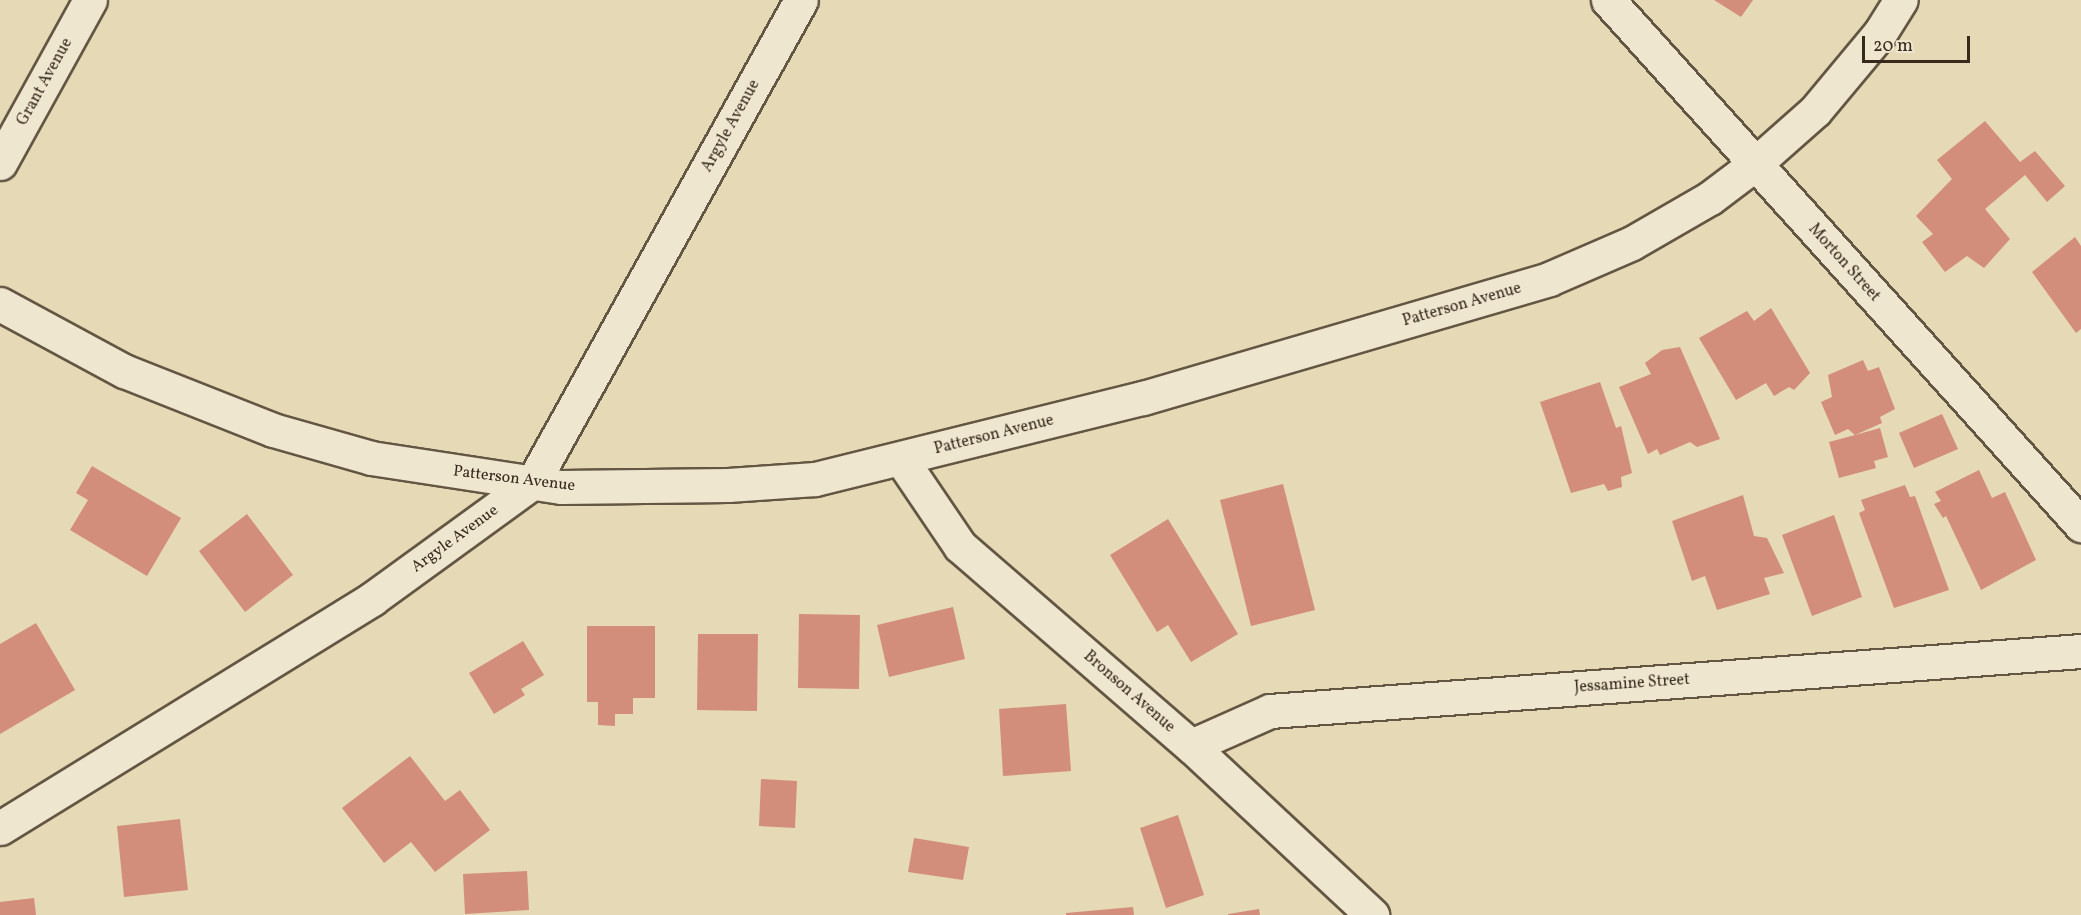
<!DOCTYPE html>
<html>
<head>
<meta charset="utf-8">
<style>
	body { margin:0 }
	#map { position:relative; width:2081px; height:915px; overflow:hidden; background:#e6d9b5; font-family:Vollkorn,serif }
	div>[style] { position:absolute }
	.building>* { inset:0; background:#d28e7a }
	.roads { filter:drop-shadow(2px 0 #635643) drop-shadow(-2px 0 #635643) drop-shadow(0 2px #635643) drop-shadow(0 -2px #635643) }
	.minor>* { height:33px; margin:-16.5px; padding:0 16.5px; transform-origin:16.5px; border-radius:16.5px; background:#efe6cf }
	span { translate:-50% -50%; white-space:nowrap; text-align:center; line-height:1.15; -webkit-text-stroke:4.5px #efe6cf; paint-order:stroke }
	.street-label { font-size:16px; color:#372a1d }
	.scale { position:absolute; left:1862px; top:36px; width:108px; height:27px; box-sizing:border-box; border:3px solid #372a1d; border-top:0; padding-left:8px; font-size:18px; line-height:21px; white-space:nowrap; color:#372a1d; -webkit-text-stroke:4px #efe6cf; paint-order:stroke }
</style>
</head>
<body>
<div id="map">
	<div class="building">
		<div style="clip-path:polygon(1714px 0,1753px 0,1741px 17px)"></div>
		<div style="clip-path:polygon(1985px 121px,2020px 162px,2035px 151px,2065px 186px,2047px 202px,2025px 175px,1985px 209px,2010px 239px,1984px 268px,1967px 256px,1945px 272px,1922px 242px,1933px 234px,1916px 216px,1952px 179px,1937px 160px)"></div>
		<div style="clip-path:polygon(2075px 237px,2081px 246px,2081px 329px,2076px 333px,2032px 272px)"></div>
		<div style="clip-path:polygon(1771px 308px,1810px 373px,1794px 390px,1789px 387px,1774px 396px,1766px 383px,1736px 400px,1699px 338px,1747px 311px,1754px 321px)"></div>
		<div style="clip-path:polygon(1680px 347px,1720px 439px,1697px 447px,1690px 442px,1660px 455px,1657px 449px,1648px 454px,1619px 387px,1651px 374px,1645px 363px,1662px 350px)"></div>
		<div style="clip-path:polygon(1863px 360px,1868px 371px,1879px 367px,1895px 409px,1880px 417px,1882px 423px,1855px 435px,1880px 428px,1888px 457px,1874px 461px,1876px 468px,1839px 478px,1829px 442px,1855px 435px,1848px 429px,1835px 435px,1821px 402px,1832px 397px,1828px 375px)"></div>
		<div style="clip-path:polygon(1600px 382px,1616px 428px,1621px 426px,1632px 473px,1621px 477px,1622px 487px,1608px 491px,1604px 484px,1571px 493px,1540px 402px)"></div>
		<div style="clip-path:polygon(1942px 414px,1958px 449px,1914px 468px,1899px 433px)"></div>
		<div style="clip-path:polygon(92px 466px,181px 518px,147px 576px,70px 530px,88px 500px,76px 493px)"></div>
		<div style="clip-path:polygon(1979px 470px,1992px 498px,2005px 492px,2036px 560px,1981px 590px,1946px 516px,1943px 518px,1934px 504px,1941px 501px,1935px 492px)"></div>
		<div style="clip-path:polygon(1283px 484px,1315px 610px,1251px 626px,1220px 500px)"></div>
		<div style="clip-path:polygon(1905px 485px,1910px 497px,1915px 496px,1949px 590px,1894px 608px,1859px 513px,1865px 510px,1861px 500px)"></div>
		<div style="clip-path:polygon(1743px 495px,1754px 536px,1767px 538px,1784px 573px,1764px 578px,1770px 594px,1717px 610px,1705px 576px,1692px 581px,1672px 521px)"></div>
		<div style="clip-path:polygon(247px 514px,293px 575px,245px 612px,199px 551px)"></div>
		<div style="clip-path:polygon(1834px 515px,1862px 597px,1812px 616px,1782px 535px)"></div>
		<div style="clip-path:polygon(1168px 519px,1238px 634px,1191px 662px,1168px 625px,1157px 632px,1110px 555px)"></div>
		<div style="clip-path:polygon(953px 607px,965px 659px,889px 677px,877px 625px)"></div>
		<div style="clip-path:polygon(799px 614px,860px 615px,859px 689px,798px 688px)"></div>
		<div style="clip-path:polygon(36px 623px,75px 690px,0 734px,0 644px)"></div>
		<div style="clip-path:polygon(587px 626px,655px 626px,655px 698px,633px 698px,633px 714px,615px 714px,615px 726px,598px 725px,598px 702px,587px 702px)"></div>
		<div style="clip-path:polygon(698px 634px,758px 634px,757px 711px,697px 710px)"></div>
		<div style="clip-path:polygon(523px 641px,544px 675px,521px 689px,525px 695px,494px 714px,469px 673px)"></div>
		<div style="clip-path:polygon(1066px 704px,1071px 771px,1003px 776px,999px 709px)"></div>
		<div style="clip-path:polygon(410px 756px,445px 801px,460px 790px,490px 830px,435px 872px,411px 842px,384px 863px,342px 808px)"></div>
		<div style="clip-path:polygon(761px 779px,797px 781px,795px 828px,759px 826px)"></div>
		<div style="clip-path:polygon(1178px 815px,1204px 895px,1166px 908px,1140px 828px)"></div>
		<div style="clip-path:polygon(180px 819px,188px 890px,124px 897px,117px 826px)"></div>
		<div style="clip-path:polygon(914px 838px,969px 847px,963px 880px,908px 872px)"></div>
		<div style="clip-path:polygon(527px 871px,529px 910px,465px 914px,463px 874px)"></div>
		<div style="clip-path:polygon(34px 898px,36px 915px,0 915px,0 902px)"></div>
		<div style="clip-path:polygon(1133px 907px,1134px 915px,1066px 915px,1066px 913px)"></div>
		<div style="clip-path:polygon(1259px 909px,1260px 915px,1228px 915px,1228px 914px)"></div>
	</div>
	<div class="roads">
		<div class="minor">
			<div style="left:1608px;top:0;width:707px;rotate:47.98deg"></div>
			<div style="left:0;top:163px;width:186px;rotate:-61.1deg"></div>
			<div style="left:0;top:304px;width:141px;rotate:28.4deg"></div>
			<div style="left:124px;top:371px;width:160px;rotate:21.6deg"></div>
			<div style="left:273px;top:430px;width:102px;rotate:15.9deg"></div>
			<div style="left:371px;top:458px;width:192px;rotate:8.7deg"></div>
			<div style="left:561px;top:487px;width:167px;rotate:-0.7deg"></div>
			<div style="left:728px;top:485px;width:87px;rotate:-3.9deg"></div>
			<div style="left:815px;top:479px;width:338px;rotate:-13.9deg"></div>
			<div style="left:1143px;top:398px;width:423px;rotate:-16.3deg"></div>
			<div style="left:1549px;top:279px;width:90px;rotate:-23.4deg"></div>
			<div style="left:1632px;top:243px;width:90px;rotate:-30deg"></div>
			<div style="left:1710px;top:198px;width:56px;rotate:-37.1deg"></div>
			<div style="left:1755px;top:164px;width:80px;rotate:-41.5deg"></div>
			<div style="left:1815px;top:111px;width:102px;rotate:-50.2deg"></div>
			<div style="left:1880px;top:33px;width:39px;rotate:-58deg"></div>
			<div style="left:901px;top:459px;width:105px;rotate:55.9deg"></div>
			<div style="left:960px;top:546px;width:306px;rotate:40.9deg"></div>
			<div style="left:1191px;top:746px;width:248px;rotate:43deg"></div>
			<div style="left:1191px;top:746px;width:86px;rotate:-23.9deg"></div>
			<div style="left:1270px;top:711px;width:813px;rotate:-4.23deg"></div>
			<div style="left:0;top:828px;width:437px;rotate:-31.6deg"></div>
			<div style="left:372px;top:599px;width:199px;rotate:-36deg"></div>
			<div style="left:533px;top:482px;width:551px;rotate:-60.93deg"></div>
		</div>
	</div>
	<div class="street-label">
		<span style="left:45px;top:82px;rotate:-61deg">Grant Avenue</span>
		<span style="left:731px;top:126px;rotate:-61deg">Argyle Avenue</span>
		<span style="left:1844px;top:263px;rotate:48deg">Morton Street</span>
		<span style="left:1462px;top:305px;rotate:-16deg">Patterson Avenue</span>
		<span style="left:994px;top:435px;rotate:-14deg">Patterson Avenue</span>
		<span style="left:514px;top:479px;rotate:7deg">Patterson Avenue</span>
		<span style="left:455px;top:539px;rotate:-36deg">Argyle Avenue</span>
		<span style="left:1632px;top:684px;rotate:-4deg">Jessamine Street</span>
		<span style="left:1129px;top:692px;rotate:41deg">Bronson Avenue</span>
	</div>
	<div class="scale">20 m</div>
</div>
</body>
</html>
